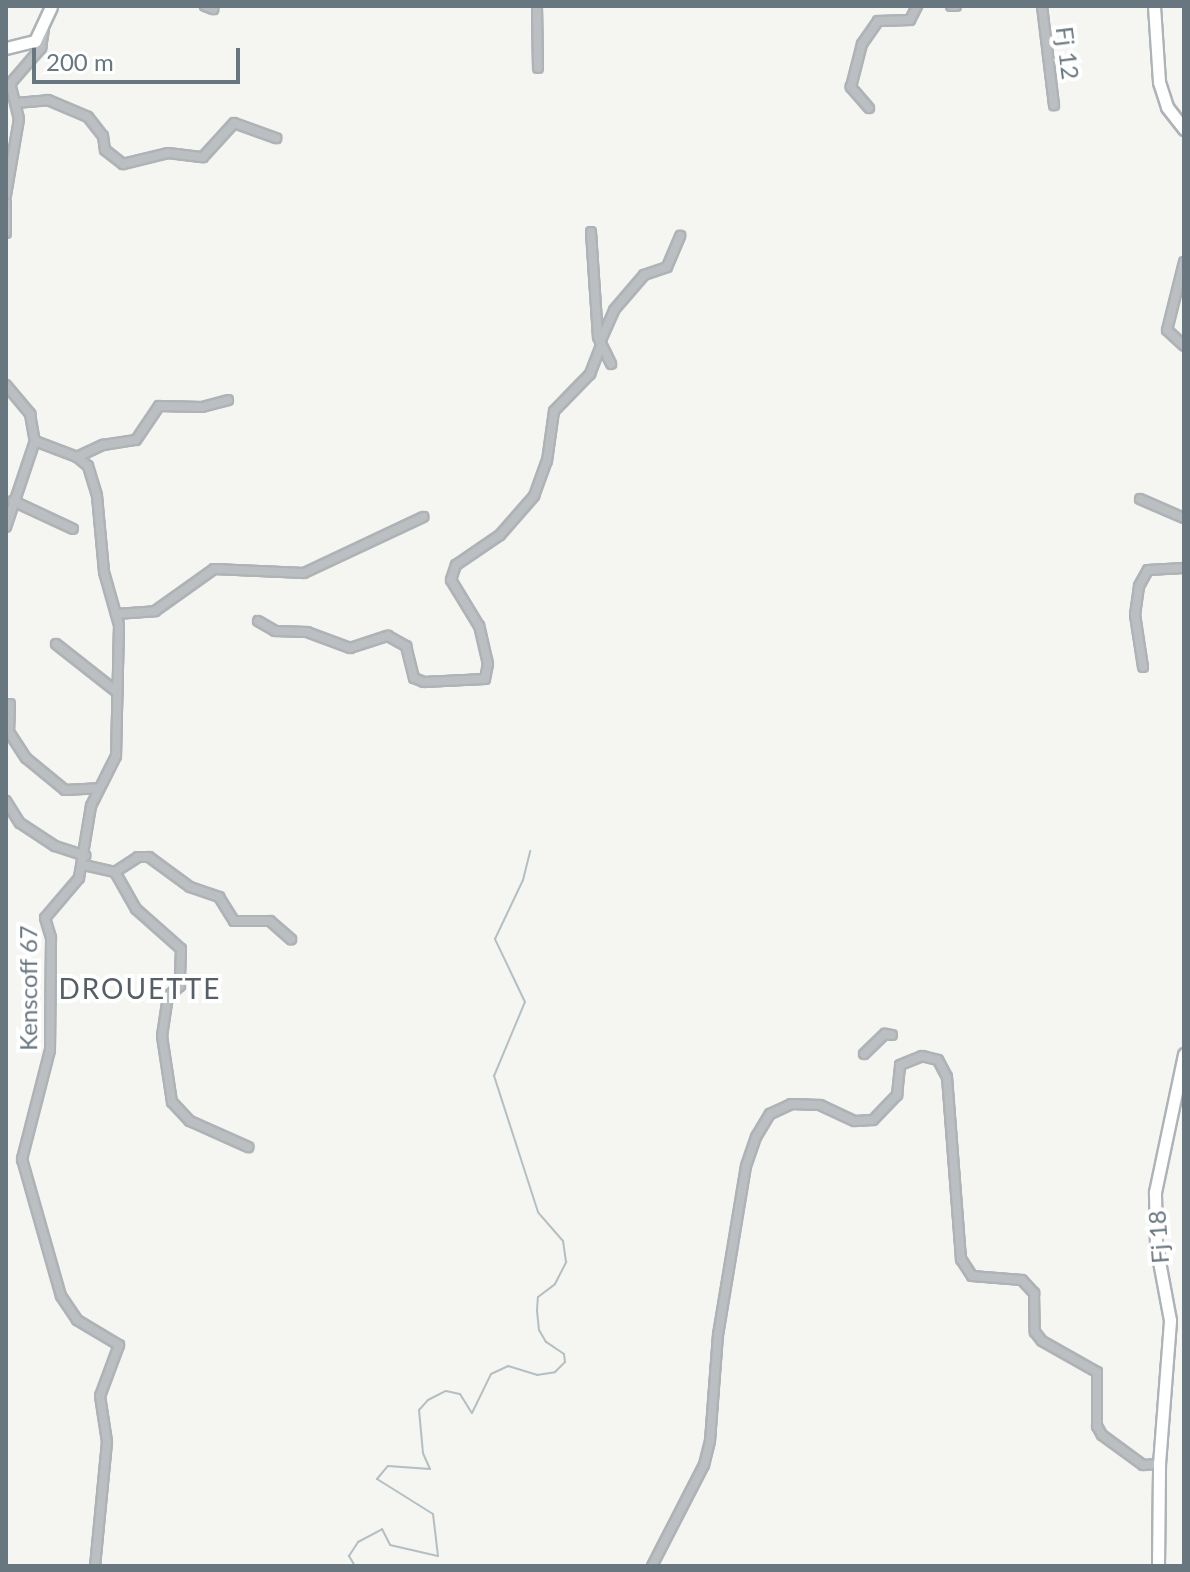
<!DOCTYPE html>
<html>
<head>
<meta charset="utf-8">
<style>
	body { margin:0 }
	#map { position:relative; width:1190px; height:1572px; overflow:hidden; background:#f5f5f2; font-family:Lato,sans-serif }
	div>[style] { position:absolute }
	.stream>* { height:2px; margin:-1px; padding:0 1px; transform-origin:1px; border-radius:1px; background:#b3bfc2 }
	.roads { filter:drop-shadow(2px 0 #adb3b6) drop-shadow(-2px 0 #adb3b6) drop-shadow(0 2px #adb3b6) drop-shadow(0 -2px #adb3b6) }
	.street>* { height:8px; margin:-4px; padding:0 4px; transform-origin:4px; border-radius:4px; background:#bbbfc2 }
	.secondary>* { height:11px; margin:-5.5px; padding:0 5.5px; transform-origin:5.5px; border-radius:5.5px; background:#fff }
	span { translate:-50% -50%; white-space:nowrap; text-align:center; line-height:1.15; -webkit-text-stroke:8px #fff; paint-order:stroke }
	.street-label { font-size:24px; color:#68767f }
	.quarter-label { font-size:28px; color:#555f65; letter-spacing:2px }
	.frame { position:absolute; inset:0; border:8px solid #68767f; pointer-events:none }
	.scale { position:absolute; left:32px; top:48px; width:208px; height:36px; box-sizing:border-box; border:4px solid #68767f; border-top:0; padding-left:10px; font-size:24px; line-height:28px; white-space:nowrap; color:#68767f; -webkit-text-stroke:6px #fff; paint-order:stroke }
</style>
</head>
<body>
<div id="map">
	<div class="stream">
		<div style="left:355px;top:1566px;width:12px;rotate:-121deg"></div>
		<div style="left:349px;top:1556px;width:17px;rotate:-57deg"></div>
		<div style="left:358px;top:1542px;width:27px;rotate:-28deg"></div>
		<div style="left:382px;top:1529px;width:18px;rotate:63deg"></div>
		<div style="left:390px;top:1545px;width:49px;rotate:12.9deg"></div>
		<div style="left:438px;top:1556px;width:42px;rotate:-96.8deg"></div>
		<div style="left:433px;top:1514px;width:66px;rotate:-148deg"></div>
		<div style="left:377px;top:1479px;width:17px;rotate:-50deg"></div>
		<div style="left:388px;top:1466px;width:42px;rotate:4.1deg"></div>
		<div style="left:430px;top:1469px;width:17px;rotate:-114deg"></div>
		<div style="left:423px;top:1453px;width:43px;rotate:-95.3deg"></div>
		<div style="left:419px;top:1410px;width:13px;rotate:-48deg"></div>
		<div style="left:428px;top:1400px;width:20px;rotate:-27deg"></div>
		<div style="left:446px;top:1391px;width:14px;rotate:12deg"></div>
		<div style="left:460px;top:1394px;width:22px;rotate:58deg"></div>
		<div style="left:472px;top:1413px;width:43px;rotate:-64deg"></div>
		<div style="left:491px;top:1374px;width:19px;rotate:-25deg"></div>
		<div style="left:508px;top:1366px;width:30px;rotate:17deg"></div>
		<div style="left:537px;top:1375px;width:18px;rotate:-9deg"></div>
		<div style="left:555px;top:1372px;width:14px;rotate:-45deg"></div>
		<div style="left:565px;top:1362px;width:8px;rotate:-97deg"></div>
		<div style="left:564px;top:1354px;width:22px;rotate:-146deg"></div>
		<div style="left:546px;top:1342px;width:14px;rotate:-120deg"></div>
		<div style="left:539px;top:1330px;width:20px;rotate:-96deg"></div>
		<div style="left:537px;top:1310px;width:13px;rotate:-86deg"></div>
		<div style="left:538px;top:1297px;width:21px;rotate:-37deg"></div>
		<div style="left:555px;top:1284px;width:25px;rotate:-63deg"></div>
		<div style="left:566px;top:1262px;width:21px;rotate:-98deg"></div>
		<div style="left:563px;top:1241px;width:38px;rotate:-131deg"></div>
		<div style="left:538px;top:1212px;width:143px;rotate:-107.9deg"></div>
		<div style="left:494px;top:1076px;width:80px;rotate:-67.3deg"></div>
		<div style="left:525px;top:1002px;width:70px;rotate:-115.5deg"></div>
		<div style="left:495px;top:939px;width:65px;rotate:-64.6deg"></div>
		<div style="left:523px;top:880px;width:30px;rotate:-76deg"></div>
	</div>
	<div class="roads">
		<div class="street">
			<div style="left:205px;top:6px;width:9px;rotate:21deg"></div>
			<div style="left:537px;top:6px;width:62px;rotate:89.1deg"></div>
			<div style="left:951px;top:6px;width:5px"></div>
			<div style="left:1042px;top:6px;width:100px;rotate:83.1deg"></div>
			<div style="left:16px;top:103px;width:32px;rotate:-5deg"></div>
			<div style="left:48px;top:100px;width:43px;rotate:23deg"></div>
			<div style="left:88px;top:117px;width:24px;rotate:52deg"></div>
			<div style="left:103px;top:136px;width:14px;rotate:82deg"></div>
			<div style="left:105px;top:150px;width:23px;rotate:38deg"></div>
			<div style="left:123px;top:164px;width:46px;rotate:-13.7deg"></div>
			<div style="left:168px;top:153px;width:35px;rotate:7deg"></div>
			<div style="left:203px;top:157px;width:46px;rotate:-47.6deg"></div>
			<div style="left:234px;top:123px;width:45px;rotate:19.7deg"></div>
			<div style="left:869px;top:108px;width:28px;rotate:-131deg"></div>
			<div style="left:851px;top:87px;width:44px;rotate:-75.7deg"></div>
			<div style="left:862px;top:44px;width:28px;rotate:-55deg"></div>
			<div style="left:878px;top:21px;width:32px;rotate:-2deg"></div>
			<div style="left:910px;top:20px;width:16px;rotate:-63deg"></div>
			<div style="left:6px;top:195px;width:77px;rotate:-80.3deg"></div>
			<div style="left:19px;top:119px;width:36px;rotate:-104deg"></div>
			<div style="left:10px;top:84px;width:48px;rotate:-49.3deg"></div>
			<div style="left:41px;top:48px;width:20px;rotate:-81deg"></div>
			<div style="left:6px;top:203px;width:30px;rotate:90deg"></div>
			<div style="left:591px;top:232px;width:105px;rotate:86.2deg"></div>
			<div style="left:598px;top:337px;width:30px;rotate:64deg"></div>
			<div style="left:1184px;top:262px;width:70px;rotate:104deg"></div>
			<div style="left:1167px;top:330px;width:23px;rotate:43deg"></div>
			<div style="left:600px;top:342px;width:35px;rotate:-66deg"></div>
			<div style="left:614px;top:310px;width:46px;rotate:-49.4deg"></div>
			<div style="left:644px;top:275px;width:24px;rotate:-19deg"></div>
			<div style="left:667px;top:267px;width:34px;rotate:-67deg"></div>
			<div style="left:6px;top:385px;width:38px;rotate:50deg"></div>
			<div style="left:30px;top:414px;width:27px;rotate:80deg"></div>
			<div style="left:35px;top:441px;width:45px;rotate:20.9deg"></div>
			<div style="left:77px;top:457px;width:14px;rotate:39deg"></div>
			<div style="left:88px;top:466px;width:31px;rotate:73deg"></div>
			<div style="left:97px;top:496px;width:76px;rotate:84.7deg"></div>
			<div style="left:104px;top:572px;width:55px;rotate:74.2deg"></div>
			<div style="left:119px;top:625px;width:131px;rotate:91.3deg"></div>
			<div style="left:116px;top:756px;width:56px;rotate:116.6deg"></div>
			<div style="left:91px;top:806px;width:73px;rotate:99.5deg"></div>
			<div style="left:79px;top:878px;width:52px;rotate:130.4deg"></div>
			<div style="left:45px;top:918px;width:21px;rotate:73deg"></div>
			<div style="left:51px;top:938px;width:112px;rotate:90.5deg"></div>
			<div style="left:50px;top:1050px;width:113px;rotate:104.4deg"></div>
			<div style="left:22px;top:1159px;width:142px;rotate:74.1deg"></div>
			<div style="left:61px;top:1296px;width:29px;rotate:56deg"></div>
			<div style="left:77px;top:1320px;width:49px;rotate:30.8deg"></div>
			<div style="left:119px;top:1345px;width:54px;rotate:110.4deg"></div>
			<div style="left:100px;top:1396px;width:47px;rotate:81.3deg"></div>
			<div style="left:107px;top:1442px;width:125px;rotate:95.5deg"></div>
			<div style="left:77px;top:457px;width:29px;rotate:-25deg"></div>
			<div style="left:103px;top:445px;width:33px;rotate:-9deg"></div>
			<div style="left:136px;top:440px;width:41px;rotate:-55.9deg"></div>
			<div style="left:159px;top:406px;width:43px;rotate:1.3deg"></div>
			<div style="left:202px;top:407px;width:27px;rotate:-15deg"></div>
			<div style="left:1140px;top:499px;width:48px;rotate:23.4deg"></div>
			<div style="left:13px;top:501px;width:66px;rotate:25deg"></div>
			<div style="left:6px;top:527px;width:91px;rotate:-71.4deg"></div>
			<div style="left:116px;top:614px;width:39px;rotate:-4deg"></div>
			<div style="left:155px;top:611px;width:72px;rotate:-35.4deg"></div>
			<div style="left:214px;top:569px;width:90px;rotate:2.5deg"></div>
			<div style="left:304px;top:573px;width:132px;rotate:-25.2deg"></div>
			<div style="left:258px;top:621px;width:20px;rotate:30deg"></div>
			<div style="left:275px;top:631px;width:32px;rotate:2deg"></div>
			<div style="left:307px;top:632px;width:46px;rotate:20.4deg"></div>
			<div style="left:350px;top:648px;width:40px;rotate:-18deg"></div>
			<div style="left:388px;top:636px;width:21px;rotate:29deg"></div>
			<div style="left:406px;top:646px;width:33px;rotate:76deg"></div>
			<div style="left:414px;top:678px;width:11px;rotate:22deg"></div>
			<div style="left:424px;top:682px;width:61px;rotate:-2.8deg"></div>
			<div style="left:485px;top:679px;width:15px;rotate:-79deg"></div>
			<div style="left:488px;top:664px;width:39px;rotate:-103deg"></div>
			<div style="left:479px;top:626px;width:54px;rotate:-121.3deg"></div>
			<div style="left:451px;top:580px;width:16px;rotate:-72deg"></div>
			<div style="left:456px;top:565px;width:53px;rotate:-34.3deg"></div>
			<div style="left:500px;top:535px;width:52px;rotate:-48.9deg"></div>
			<div style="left:534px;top:496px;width:37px;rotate:-70deg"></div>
			<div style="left:547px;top:461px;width:50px;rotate:-82deg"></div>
			<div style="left:554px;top:411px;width:52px;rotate:-45.8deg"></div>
			<div style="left:590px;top:374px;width:31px;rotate:-69deg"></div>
			<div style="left:56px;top:644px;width:78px;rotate:38.2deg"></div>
			<div style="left:1143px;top:667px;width:53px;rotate:-98.7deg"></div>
			<div style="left:1135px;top:615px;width:29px;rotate:-82deg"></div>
			<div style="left:1139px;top:586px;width:18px;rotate:-61deg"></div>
			<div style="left:1148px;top:570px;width:36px;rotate:-3deg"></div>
			<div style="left:10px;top:704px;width:28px;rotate:92deg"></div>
			<div style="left:9px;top:732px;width:31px;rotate:57deg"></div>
			<div style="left:26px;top:758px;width:50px;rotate:39.4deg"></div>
			<div style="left:65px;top:790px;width:33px;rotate:-3deg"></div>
			<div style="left:6px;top:801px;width:26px;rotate:58deg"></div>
			<div style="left:20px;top:823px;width:42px;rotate:33.3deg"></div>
			<div style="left:55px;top:846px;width:32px;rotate:18deg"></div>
			<div style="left:84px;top:865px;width:32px;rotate:13deg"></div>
			<div style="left:115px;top:872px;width:43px;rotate:60.4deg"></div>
			<div style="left:136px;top:909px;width:60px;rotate:41.6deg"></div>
			<div style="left:181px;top:949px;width:37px;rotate:92deg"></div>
			<div style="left:180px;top:986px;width:16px;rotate:140deg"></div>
			<div style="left:168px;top:996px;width:40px;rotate:98.5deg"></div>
			<div style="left:162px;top:1036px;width:67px;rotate:81.4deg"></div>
			<div style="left:172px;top:1102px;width:26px;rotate:47deg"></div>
			<div style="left:190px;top:1121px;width:64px;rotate:24.1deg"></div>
			<div style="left:115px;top:872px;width:27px;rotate:-33deg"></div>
			<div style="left:138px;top:857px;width:11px"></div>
			<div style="left:149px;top:857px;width:51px;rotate:36.2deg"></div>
			<div style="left:190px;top:887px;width:31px;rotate:19deg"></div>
			<div style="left:219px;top:897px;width:28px;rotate:58deg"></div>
			<div style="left:234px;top:921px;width:36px"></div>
			<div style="left:270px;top:921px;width:28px;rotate:41deg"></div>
			<div style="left:864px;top:1054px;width:29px;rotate:-44deg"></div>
			<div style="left:885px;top:1034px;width:7px;rotate:8deg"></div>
			<div style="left:652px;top:1566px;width:114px;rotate:-62.8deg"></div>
			<div style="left:704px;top:1465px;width:25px;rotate:-76deg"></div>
			<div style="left:710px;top:1441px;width:106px;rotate:-85.7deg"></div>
			<div style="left:718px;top:1335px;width:171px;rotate:-80.6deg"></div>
			<div style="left:746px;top:1166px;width:31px;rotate:-71deg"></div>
			<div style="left:756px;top:1137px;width:27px;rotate:-59deg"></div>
			<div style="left:770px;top:1114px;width:23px;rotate:-25deg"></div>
			<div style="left:791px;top:1104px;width:29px;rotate:2deg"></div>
			<div style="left:820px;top:1105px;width:38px;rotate:25deg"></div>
			<div style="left:855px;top:1121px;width:18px;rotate:-3deg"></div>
			<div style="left:873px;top:1120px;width:35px;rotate:-46deg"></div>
			<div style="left:897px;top:1095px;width:30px;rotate:-84deg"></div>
			<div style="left:900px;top:1065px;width:24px;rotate:-22deg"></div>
			<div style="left:922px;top:1056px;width:16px;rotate:14deg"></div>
			<div style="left:938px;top:1060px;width:19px;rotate:62deg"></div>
			<div style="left:947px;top:1077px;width:183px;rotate:85.6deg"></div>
			<div style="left:961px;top:1259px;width:20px;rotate:57deg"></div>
			<div style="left:972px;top:1276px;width:50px;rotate:4.6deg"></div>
			<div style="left:1022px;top:1280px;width:18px;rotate:47deg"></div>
			<div style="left:1034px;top:1293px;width:39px;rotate:89deg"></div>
			<div style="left:1035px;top:1332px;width:11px;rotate:52deg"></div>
			<div style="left:1042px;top:1341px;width:63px;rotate:29.4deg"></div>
			<div style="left:1097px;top:1372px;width:54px;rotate:90deg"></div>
			<div style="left:1097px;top:1426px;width:10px;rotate:61deg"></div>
			<div style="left:1102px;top:1435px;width:51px;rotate:36.2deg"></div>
			<div style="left:1143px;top:1465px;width:16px;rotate:-4deg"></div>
		</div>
		<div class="secondary">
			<div style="left:1154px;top:6px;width:76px;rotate:86.2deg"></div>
			<div style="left:1159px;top:82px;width:26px;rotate:72deg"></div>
			<div style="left:1167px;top:107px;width:28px;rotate:52deg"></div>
			<div style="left:6px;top:48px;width:30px;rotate:-14deg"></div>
			<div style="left:35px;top:41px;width:38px;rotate:-65deg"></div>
			<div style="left:1158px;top:1566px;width:102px;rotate:-89.4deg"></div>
			<div style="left:1159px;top:1464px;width:144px;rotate:-85.6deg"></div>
			<div style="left:1170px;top:1320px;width:76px;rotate:-100.6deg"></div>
			<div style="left:1156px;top:1245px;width:53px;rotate:-91.1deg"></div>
			<div style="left:1155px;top:1192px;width:141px;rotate:-78.1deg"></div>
		</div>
	</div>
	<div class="street-label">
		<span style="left:1068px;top:53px;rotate:83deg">Fj 12</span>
		<span style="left:28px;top:988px;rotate:-90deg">Kenscoff 67</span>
		<span style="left:1158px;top:1237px;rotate:-94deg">Fj 18</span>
	</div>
	<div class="quarter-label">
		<span style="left:140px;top:988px">DROUETTE</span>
	</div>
	<div class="frame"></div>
	<div class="scale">200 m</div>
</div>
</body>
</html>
